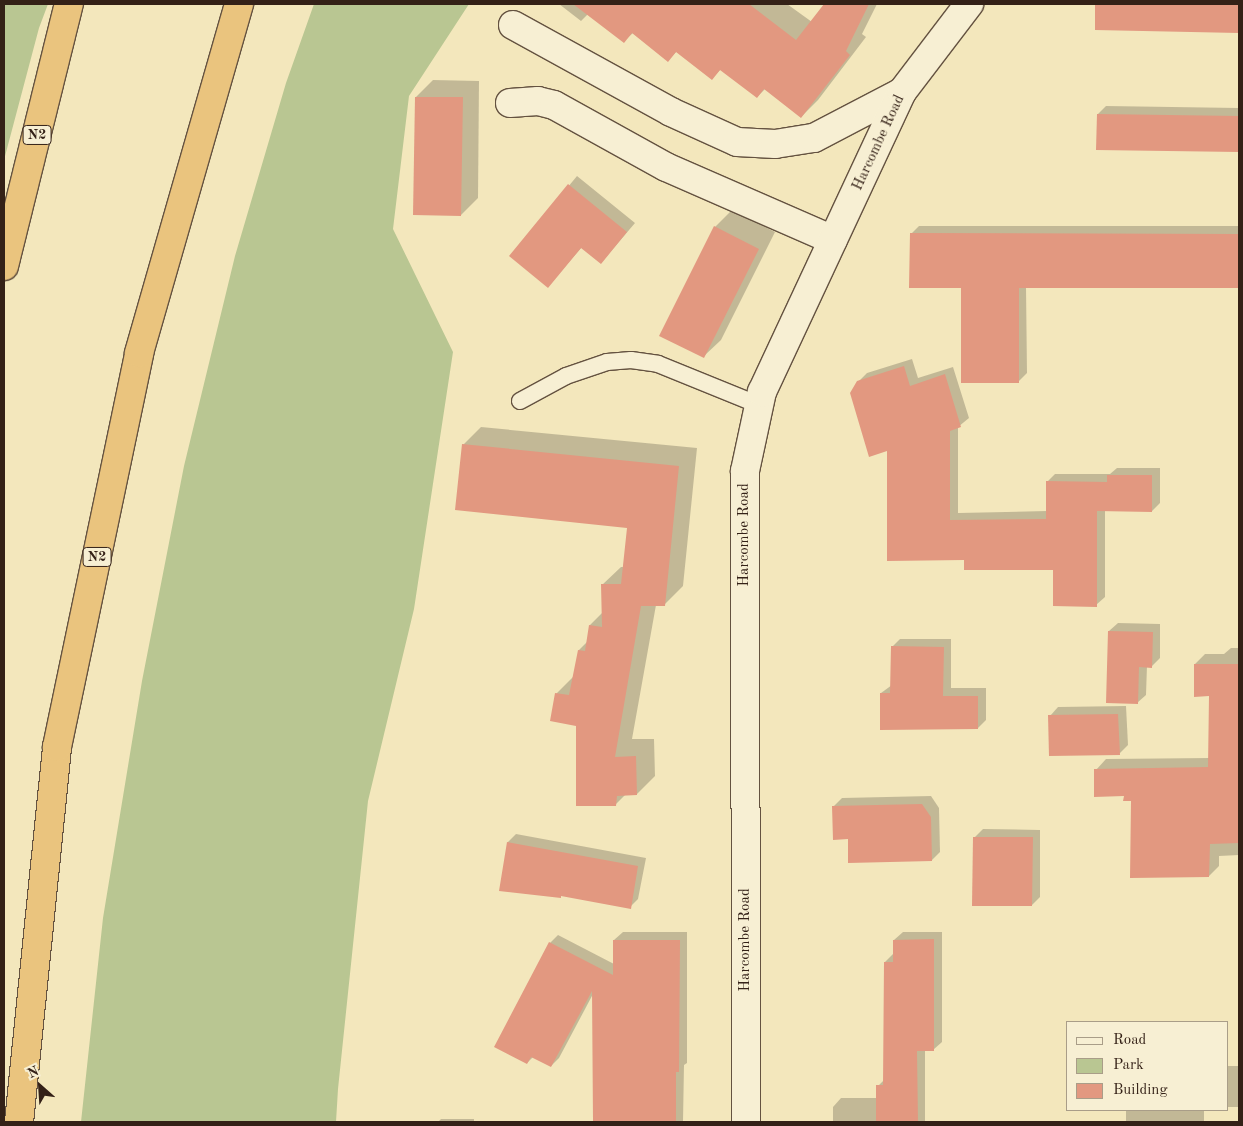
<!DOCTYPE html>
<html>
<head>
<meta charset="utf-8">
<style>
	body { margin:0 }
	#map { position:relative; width:1243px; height:1126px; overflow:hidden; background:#f3e7bc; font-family:"Old Standard TT",serif }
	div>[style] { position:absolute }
	.green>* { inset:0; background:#b9c692 }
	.shadow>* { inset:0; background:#0003 }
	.building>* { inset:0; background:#e29880 }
	.roads { filter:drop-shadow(1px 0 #645240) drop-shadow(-1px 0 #645240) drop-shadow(0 1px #645240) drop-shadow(0 -1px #645240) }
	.lane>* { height:16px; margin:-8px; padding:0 8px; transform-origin:8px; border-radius:8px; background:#f7efd3 }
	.street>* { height:28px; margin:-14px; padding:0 14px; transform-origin:14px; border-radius:14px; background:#f7efd3 }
	.highway>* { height:28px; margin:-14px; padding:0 14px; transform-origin:14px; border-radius:14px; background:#eac47e }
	span { translate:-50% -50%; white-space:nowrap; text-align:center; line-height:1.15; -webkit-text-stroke:5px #f7efd3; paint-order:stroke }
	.shield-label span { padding:1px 4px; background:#f7efd3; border:1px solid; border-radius:4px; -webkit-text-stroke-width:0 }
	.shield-label { font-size:14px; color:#342117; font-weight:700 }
	.street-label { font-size:15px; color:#342117 }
	.frame { position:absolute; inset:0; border:5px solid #342117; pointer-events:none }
	.legend { position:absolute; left:1066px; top:1021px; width:162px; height:90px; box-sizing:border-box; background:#f7efd3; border:1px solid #a99d88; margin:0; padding:6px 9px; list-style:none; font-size:15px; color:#342117 }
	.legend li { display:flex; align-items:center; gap:10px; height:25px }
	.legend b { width:25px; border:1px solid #a99d88 }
	.north { position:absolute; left:15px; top:1061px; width:50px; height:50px; -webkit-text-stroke:4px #f7efd3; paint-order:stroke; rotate:334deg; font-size:14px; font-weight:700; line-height:20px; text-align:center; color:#342117 }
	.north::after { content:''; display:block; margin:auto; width:18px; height:22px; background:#342117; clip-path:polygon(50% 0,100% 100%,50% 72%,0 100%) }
</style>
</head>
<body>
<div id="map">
	<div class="green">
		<div style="clip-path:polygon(4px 4px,48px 4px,39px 28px,4px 160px)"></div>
		<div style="clip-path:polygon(314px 4px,469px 4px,409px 96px,393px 229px,453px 352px,414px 609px,368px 801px,338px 1089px,336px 1122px,81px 1122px,103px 918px,142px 681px,184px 466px,235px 256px,286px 83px)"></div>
	</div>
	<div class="shadow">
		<div style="clip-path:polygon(559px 4px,787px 4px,812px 22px,826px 4px,877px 4px,862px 34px,866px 37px,818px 100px,801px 117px,765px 89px,757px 97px,721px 69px,712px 78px,677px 51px,668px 60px,633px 33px,624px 41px,588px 14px,581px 21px)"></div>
		<div style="clip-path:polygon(1131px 4px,1239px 4px,1239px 32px,1131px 29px)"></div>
		<div style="clip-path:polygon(433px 80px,479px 81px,478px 198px,461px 215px,416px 97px)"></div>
		<div style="clip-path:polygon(1106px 106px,1239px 108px,1239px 151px,1098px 149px,1098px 114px)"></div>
		<div style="clip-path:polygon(577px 176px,635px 223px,601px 263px,582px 247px,548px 286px,511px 256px)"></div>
		<div style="clip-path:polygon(732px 210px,775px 232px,721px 340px,704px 356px,715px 227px)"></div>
		<div style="clip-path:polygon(919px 226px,1239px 226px,1239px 286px,1026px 286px,1027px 373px,1019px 381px,962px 287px,911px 234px)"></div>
		<div style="clip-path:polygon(912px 359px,918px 378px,953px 367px,969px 418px,958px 427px,958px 513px,1047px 511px,1047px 482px,1055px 474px,1110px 474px,1117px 468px,1160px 468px,1160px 503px,1152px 511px,1105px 510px,1105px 597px,1096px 605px,1054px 568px,965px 559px,888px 449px,858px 382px,867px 373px)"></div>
		<div style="clip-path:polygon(481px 427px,697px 448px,683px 586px,665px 604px,656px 605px,632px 739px,654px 739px,655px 776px,637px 794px,626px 794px,616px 804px,577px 725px,556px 694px,574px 676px,579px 650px,587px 642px,590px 625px,603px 612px,602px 585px,621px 567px,624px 567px,629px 527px,463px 445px)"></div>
		<div style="clip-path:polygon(1239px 620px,1239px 855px,1219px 856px,1219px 866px,1209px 876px,1132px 799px,1096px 770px,1106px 759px,1210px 758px,1210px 695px,1195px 664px,1205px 654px,1224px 654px,1231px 648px,1238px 648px)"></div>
		<div style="clip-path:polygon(1118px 623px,1160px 624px,1160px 658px,1151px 667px,1147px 666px,1146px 695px,1137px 703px,1109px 631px)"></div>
		<div style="clip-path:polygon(900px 639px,951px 639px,951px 688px,986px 688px,986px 720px,978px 728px,881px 693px,892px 685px,892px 647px)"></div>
		<div style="clip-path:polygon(1126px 706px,1128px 745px,1119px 754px,1050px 716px,1058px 707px)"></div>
		<div style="clip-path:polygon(931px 796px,939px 808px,940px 852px,932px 860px,833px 807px,842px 798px)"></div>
		<div style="clip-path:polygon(983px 829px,1040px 830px,1040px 897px,1032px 905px,974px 838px)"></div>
		<div style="clip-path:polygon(516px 834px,646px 858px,638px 899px,630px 907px,562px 895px,560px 897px,501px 890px,508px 842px)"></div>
		<div style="clip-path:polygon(623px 932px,687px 932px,687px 1063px,684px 1065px,683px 1122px,594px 1122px,593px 994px,559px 1058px,551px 1066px,533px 1057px,527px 1063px,550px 943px,558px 935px,614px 964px,614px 940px)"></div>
		<div style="clip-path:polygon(903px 932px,942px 932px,942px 1042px,933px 1050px,925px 1050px,925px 1122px,833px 1122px,833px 1107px,841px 1098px,878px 1098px,878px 1086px,885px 1079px,885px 962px,893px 954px,894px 940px)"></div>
		<div style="clip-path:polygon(1227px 1066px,1239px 1066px,1239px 1107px,1227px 1107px)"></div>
		<div style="clip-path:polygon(1126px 1110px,1204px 1110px,1204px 1122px,1126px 1122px)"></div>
		<div style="clip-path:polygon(441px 1119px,474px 1119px,474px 1122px,438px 1122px)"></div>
	</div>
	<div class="building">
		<div style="clip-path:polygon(573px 4px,749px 4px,796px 40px,824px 4px,869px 4px,846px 51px,850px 55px,801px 118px,764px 89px,757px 98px,720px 70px,712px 80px,676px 52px,668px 62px,632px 33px,624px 43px)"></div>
		<div style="clip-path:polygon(1095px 4px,1239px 4px,1239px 33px,1095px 30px)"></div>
		<div style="clip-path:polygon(415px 97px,463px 97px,461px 216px,413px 215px)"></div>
		<div style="clip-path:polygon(1097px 114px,1239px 116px,1239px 152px,1096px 150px)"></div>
		<div style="clip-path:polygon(568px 184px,627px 232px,601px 264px,581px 248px,548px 288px,509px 256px)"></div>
		<div style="clip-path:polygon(714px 226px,759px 249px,704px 358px,659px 336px)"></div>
		<div style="clip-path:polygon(910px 233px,1239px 234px,1239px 288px,1019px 288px,1019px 383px,961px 383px,961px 288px,909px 288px)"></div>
		<div style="clip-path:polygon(904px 366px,910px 386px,945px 374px,961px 427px,950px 431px,950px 520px,1046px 519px,1046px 481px,1107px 482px,1107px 475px,1152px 475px,1152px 512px,1097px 511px,1097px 607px,1053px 606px,1053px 570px,964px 570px,964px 560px,887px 561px,887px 451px,869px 457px,850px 393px,857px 381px)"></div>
		<div style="clip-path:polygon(462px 444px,679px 466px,665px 606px,641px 606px,615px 757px,636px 756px,637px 795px,617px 796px,616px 806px,576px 806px,576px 726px,550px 721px,555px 693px,569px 695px,578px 650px,585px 651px,589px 625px,602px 627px,601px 584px,621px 584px,627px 528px,455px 510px)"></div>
		<div style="clip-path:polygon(1108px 631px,1153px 632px,1152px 668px,1139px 667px,1138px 704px,1106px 703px)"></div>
		<div style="clip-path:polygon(891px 646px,944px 647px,943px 696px,978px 696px,978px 729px,880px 730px,880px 693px,890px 693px)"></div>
		<div style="clip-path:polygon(1194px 664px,1239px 664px,1239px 843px,1210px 844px,1209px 877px,1130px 878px,1131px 801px,1123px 801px,1124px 796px,1094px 797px,1094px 769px,1208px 767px,1209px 696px,1194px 697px)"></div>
		<div style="clip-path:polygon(1118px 714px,1120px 755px,1049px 756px,1048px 715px)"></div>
		<div style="clip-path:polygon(922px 804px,931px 817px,932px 861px,848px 863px,848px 839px,833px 840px,832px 806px)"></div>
		<div style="clip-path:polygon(973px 837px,1033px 837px,1032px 906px,972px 906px)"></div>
		<div style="clip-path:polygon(507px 842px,638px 866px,631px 909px,561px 896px,561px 898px,499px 891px)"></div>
		<div style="clip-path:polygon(934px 939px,934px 1051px,917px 1051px,918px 1122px,876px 1122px,876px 1085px,883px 1085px,884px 962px,893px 962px,893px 940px)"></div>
		<div style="clip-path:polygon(613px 940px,680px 940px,679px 1072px,676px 1072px,676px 1122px,593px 1122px,592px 991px,551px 1067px,531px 1057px,527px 1064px,494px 1047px,549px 942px,613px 975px)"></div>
	</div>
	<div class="roads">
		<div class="lane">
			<div style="left:520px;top:401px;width:52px;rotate:-28.5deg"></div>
			<div style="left:566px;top:376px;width:43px;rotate:-18.9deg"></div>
			<div style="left:607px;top:362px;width:24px;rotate:-5deg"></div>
			<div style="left:631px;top:360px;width:27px;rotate:8deg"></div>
			<div style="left:658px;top:364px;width:109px;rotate:22.1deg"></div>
		</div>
		<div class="street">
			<div style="left:513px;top:25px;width:180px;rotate:28.8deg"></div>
			<div style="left:671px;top:112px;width:72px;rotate:24.4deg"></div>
			<div style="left:737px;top:142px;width:38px;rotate:3deg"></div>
			<div style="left:775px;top:144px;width:39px;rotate:-9deg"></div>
			<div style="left:814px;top:138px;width:99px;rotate:-27.6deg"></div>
			<div style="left:510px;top:103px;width:28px;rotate:-4deg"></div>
			<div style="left:538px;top:101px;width:16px;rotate:14deg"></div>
			<div style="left:554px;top:105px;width:128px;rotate:29deg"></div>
			<div style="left:666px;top:167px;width:182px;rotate:23.6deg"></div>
			<div style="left:746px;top:1122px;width:651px;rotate:-90.09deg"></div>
			<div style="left:745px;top:471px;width:81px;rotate:-77.9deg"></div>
			<div style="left:762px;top:392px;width:331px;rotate:-65deg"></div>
			<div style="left:902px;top:92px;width:111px;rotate:-52.7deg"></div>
		</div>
		<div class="highway">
			<div style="left:4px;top:266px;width:270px;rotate:-76.1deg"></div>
			<div style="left:19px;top:1122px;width:377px;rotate:-84.2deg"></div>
			<div style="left:57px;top:747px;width:402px;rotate:-78.2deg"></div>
			<div style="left:139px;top:353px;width:363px;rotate:-74deg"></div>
		</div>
	</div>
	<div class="shield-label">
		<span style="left:37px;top:135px">N2</span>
		<span style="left:97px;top:557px">N2</span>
	</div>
	<div class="street-label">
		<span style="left:879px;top:143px;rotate:-65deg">Harcombe Road</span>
		<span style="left:745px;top:535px;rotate:-90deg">Harcombe Road</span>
		<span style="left:746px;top:940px;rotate:-90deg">Harcombe Road</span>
	</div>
	<div class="frame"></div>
	<ul class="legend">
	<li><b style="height:6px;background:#f7efd3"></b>Road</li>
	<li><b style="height:14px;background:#b9c692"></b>Park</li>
	<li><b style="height:14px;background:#e29880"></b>Building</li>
	</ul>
	<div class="north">N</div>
</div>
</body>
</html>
